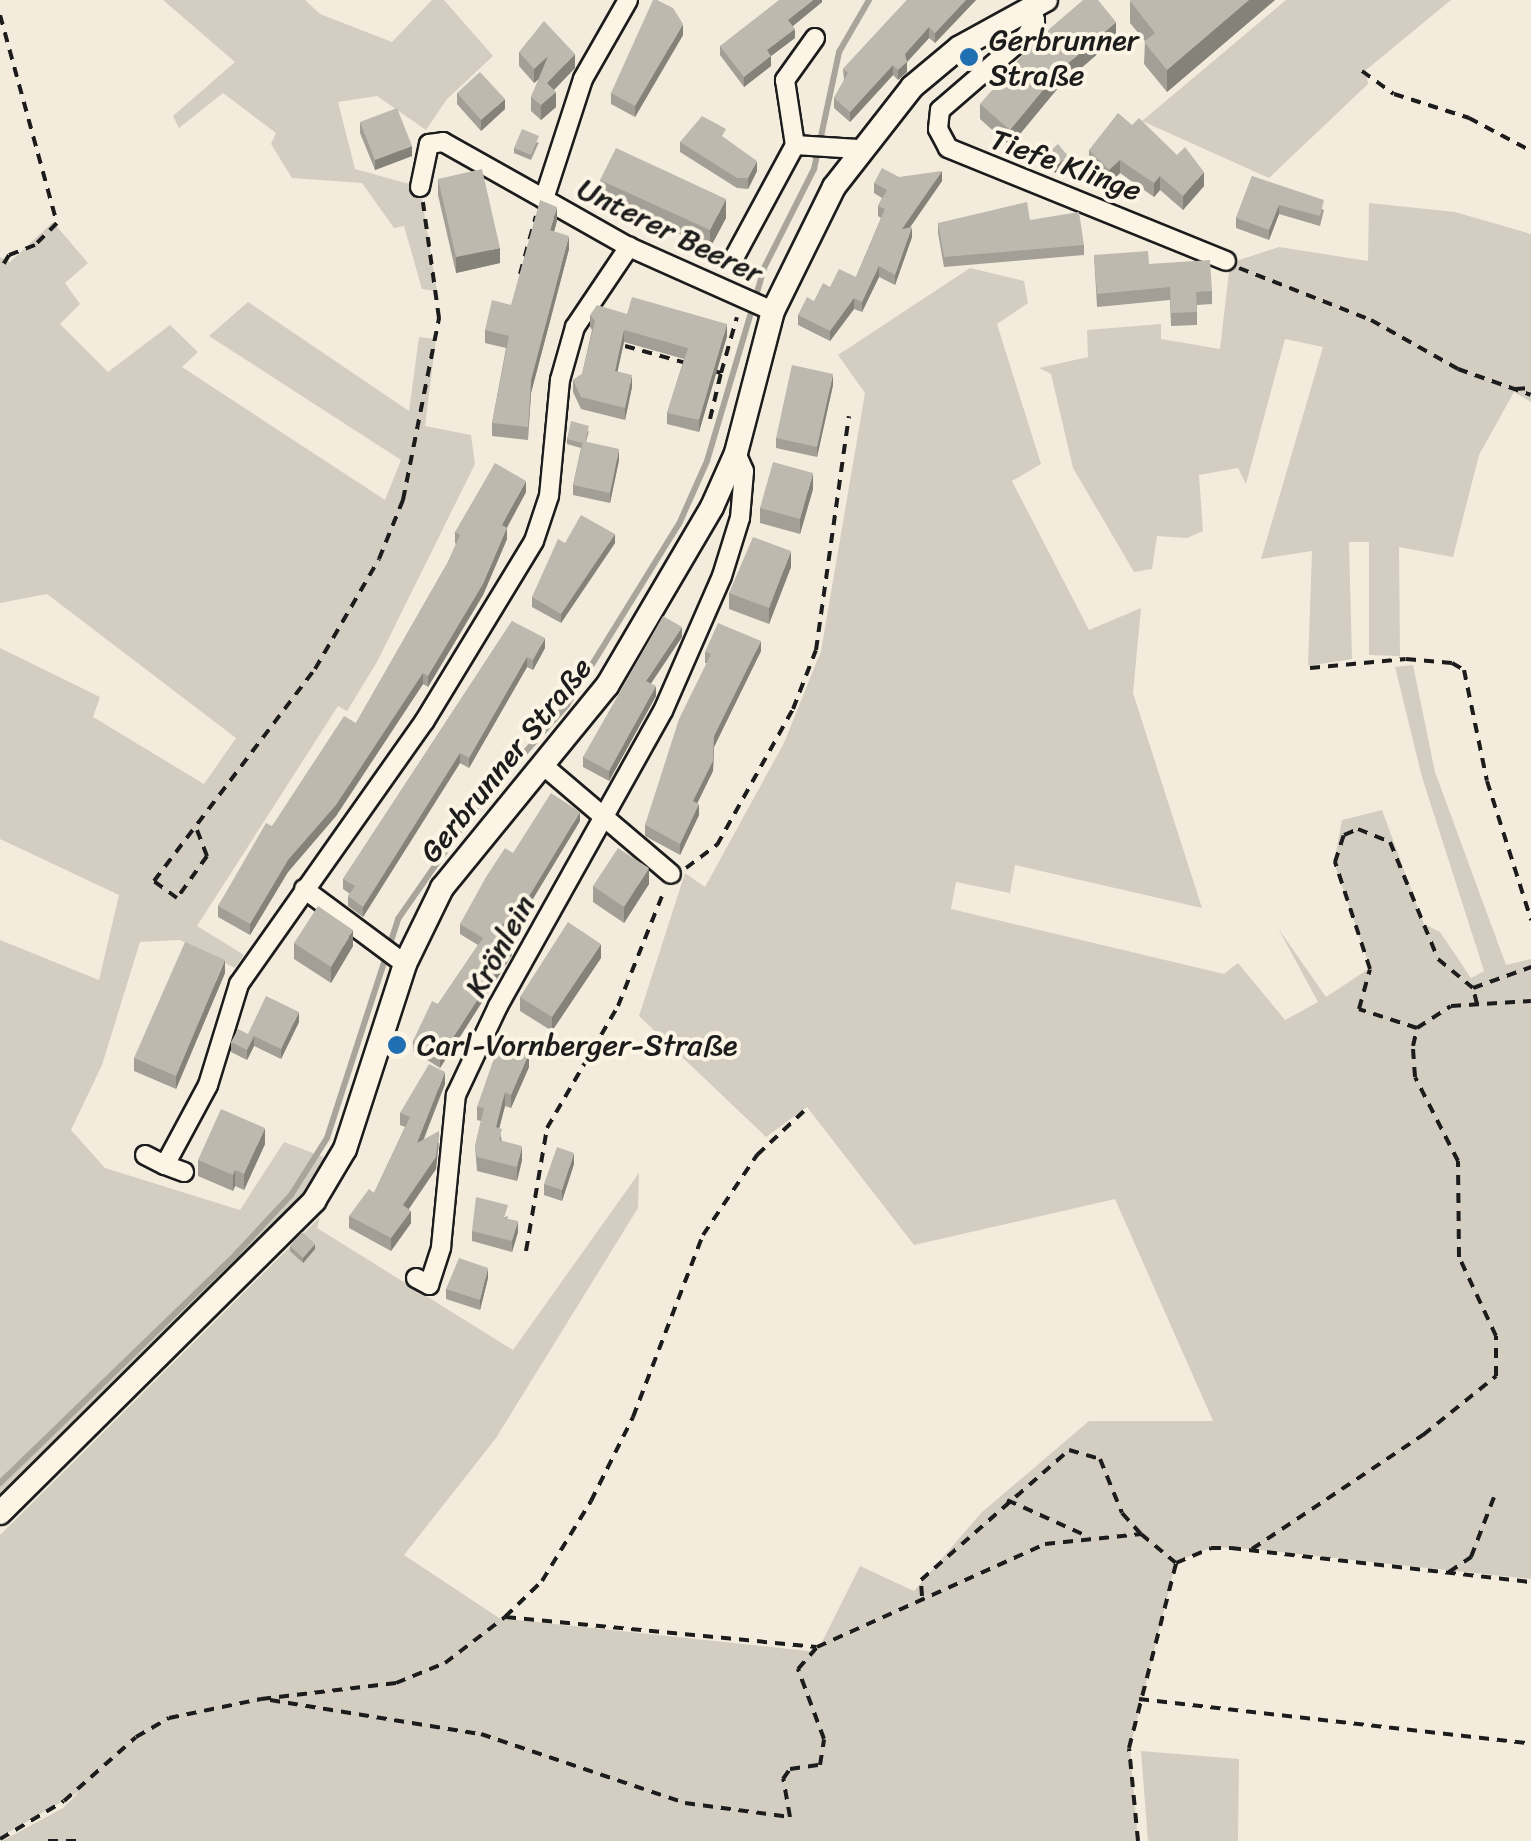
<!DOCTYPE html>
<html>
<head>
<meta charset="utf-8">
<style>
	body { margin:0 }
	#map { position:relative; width:1531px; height:1841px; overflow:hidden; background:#f3ecdd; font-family:Sriracha,sans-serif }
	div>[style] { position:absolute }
	.green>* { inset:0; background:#d3cec1 }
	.stream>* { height:6px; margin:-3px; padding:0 3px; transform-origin:3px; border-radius:3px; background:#aaa59b }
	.path>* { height:4px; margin-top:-2px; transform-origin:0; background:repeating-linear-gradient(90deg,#1c1c1c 0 10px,transparent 0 18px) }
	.roads { filter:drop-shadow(2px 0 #1c1c1c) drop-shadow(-2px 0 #1c1c1c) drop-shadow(0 2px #1c1c1c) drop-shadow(0 -2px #1c1c1c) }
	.minor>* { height:18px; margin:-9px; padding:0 9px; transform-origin:9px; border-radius:9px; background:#fcf5e5 }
	.tertiary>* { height:22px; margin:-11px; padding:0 11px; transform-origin:11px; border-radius:11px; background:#fcf5e5 }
	.wall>* { inset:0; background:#a39f96 }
	.shaded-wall>* { inset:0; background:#85827a }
	.building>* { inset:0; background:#beb9ae }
	.dots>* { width:28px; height:28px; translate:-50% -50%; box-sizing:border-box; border:5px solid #fcf5e5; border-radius:50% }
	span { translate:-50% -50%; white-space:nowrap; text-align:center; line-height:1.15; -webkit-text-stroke:8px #fcf5e5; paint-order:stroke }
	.poi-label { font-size:30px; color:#1c1c1c }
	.left { translate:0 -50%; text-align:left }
	.street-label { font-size:30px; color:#1c1c1c }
</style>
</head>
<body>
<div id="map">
	<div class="green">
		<div style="clip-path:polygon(163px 0,305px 0,320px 14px,392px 42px,432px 0,444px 0,493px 56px,447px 99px,426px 130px,377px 96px,338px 102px,355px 169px,420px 187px,437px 291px,422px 289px,404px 226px,394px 228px,362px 183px,292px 178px,271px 144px,276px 133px,223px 93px,179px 128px,173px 116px,235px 62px)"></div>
		<div style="clip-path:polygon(1286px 0,1451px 0,1366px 70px,1368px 84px,1269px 178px,1142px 121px)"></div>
		<div style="clip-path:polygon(1369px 203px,1455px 212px,1531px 234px,1531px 402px,1514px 392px,1479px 455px,1453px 557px,1399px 547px,1400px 656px,1369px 655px,1369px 542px,1349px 542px,1352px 659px,1308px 666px,1312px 551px,1261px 559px,1323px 347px,1285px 339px,1246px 484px,1238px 468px,1199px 475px,1203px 531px,1187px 538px,1157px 536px,1152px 569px,1134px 572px,1073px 468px,1051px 374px,1039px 368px,1088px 357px,1087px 330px,1161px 324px,1161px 339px,1220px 349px,1230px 263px,1279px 247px,1368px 261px)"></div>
		<div style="clip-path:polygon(53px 222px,88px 263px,65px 283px,80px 304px,60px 324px,108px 372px,170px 325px,198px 352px,182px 367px,385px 500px,401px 460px,209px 336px,248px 302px,409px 411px,419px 337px,436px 339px,425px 426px,471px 435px,475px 464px,377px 662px,347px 711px,338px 706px,197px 926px,244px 955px,235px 968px,180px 940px,140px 942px,102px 1065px,71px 1130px,105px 1168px,240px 1210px,284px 1142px,334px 1161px,312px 1195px,0 1496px,0 940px,99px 980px,119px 895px,0 839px,0 648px,100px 697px,93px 717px,204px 784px,236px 738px,47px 594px,0 603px,0 257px,10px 262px)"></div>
		<div style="clip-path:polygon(970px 268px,1024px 281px,1028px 303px,997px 324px,1041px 464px,1012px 481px,1089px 630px,1141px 608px,1133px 693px,1202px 908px,1015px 865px,1010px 893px,956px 882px,951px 909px,1224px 974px,1238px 963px,1285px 1020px,1318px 1002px,1278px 928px,1326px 997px,1370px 968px,1334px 863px,1342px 820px,1382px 810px,1424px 924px,1440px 932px,1471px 978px,1484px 971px,1422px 777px,1395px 667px,1413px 665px,1435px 772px,1506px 965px,1531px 959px,1531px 1579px,1252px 1549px,1212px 1547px,1176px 1562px,1130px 1748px,1138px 1841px,2px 1841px,63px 1808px,79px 1792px,0 1837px,0 1535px,320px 1217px,317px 1228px,513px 1350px,639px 1173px,638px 1208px,496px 1438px,404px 1555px,499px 1618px,817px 1652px,860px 1566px,914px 1591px,981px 1513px,1089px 1421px,1213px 1421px,1115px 1199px,914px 1245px,807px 1107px,766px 1137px,639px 1016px,685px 873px,705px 887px,784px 743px,821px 651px,865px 393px,838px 355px)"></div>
		<div style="clip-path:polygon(1141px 1751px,1239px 1759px,1238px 1841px,1148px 1841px)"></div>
	</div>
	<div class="stream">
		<div style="left:0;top:1483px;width:329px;rotate:-44.1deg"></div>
		<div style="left:236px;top:1254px;width:81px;rotate:-47deg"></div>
		<div style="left:291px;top:1195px;width:67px;rotate:-57.7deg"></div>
		<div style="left:327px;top:1138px;width:230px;rotate:-72deg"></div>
		<div style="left:398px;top:919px;width:131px;rotate:-55.2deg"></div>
		<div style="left:473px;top:811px;width:142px;rotate:-48.4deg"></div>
		<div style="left:567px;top:705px;width:213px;rotate:-58.3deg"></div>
		<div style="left:679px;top:524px;width:69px;rotate:-66deg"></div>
		<div style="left:707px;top:461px;width:201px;rotate:-73.5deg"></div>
		<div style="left:764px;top:268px;width:111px;rotate:-63.2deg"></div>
		<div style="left:814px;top:169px;width:120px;rotate:-77.9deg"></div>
		<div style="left:839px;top:52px;width:60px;rotate:-60deg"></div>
	</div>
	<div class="path">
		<div style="left:0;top:15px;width:216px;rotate:74.7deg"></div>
		<div style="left:57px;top:223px;width:31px;rotate:135deg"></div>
		<div style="left:35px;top:245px;width:28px;rotate:159deg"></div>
		<div style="left:9px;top:255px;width:17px;rotate:121deg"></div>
		<div style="left:1362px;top:71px;width:39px;rotate:36deg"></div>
		<div style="left:1394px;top:94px;width:79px;rotate:17.7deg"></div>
		<div style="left:1469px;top:118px;width:70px;rotate:28deg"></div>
		<div style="left:1239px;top:268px;width:142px;rotate:21.5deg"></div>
		<div style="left:1371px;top:320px;width:100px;rotate:29.4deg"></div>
		<div style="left:1458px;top:369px;width:77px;rotate:19.6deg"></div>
		<div style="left:520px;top:274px;width:60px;rotate:-74.6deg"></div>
		<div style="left:625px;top:346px;width:63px;rotate:15.6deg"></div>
		<div style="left:714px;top:371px;width:7px;rotate:16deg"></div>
		<div style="left:721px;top:373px;width:58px;rotate:-74.1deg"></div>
		<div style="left:1515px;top:389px;width:16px;rotate:-4deg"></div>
		<div style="left:710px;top:419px;width:47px;rotate:-76.6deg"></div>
		<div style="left:1310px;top:668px;width:96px;rotate:-5.4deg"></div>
		<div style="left:1406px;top:659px;width:46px;rotate:5deg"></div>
		<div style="left:1452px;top:663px;width:14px;rotate:30deg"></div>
		<div style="left:1464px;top:670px;width:113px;rotate:78.3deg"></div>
		<div style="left:1487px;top:781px;width:146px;rotate:72.4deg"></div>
		<div style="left:197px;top:830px;width:28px;rotate:69deg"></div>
		<div style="left:207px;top:856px;width:52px;rotate:125.5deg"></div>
		<div style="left:177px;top:898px;width:29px;rotate:-144deg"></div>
		<div style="left:154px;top:881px;width:266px;rotate:-52.8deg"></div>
		<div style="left:315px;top:669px;width:127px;rotate:-59.8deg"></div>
		<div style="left:379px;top:559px;width:64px;rotate:-67.9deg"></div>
		<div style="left:403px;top:500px;width:186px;rotate:-78.8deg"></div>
		<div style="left:439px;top:318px;width:117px;rotate:-97.9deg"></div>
		<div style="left:686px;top:868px;width:39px;rotate:-37deg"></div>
		<div style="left:717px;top:845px;width:156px;rotate:-60.8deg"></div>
		<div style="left:793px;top:709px;width:63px;rotate:-68.7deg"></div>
		<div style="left:816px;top:650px;width:236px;rotate:-82deg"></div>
		<div style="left:1477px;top:1004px;width:16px;rotate:-104deg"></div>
		<div style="left:1473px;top:988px;width:62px;rotate:-19.9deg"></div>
		<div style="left:1417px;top:1028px;width:61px;rotate:-161.9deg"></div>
		<div style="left:1359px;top:1009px;width:41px;rotate:-74.6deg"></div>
		<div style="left:1370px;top:969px;width:113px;rotate:-108.1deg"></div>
		<div style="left:1335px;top:862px;width:28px;rotate:-72deg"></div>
		<div style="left:1344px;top:835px;width:15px;rotate:-23deg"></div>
		<div style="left:1358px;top:829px;width:35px;rotate:22deg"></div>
		<div style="left:1390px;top:842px;width:126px;rotate:67.7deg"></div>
		<div style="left:1438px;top:959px;width:45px;rotate:39.6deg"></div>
		<div style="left:526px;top:1251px;width:125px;rotate:-80.3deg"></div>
		<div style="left:547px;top:1128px;width:141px;rotate:-59.8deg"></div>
		<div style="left:618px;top:1006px;width:124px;rotate:-68.2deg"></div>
		<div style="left:1007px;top:1500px;width:90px;rotate:24.3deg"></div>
		<div style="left:1252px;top:1549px;width:206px;rotate:-33.7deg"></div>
		<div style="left:1423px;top:1435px;width:94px;rotate:-38.9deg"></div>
		<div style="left:1496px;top:1376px;width:40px;rotate:-90deg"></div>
		<div style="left:1496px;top:1336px;width:87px;rotate:-115.1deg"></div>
		<div style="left:1459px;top:1257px;width:96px;rotate:-90.6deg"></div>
		<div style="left:1458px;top:1161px;width:94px;rotate:-117.1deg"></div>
		<div style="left:1415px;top:1077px;width:31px;rotate:-94deg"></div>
		<div style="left:1413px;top:1046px;width:18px;rotate:-77deg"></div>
		<div style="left:1417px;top:1028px;width:40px;rotate:-32.9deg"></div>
		<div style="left:1451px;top:1006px;width:80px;rotate:-3.6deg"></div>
		<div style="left:1449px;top:1572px;width:27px;rotate:-34deg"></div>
		<div style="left:1471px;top:1557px;width:64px;rotate:-69deg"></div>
		<div style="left:922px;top:1596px;width:16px;rotate:-94deg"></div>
		<div style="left:921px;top:1580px;width:197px;rotate:-41.3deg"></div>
		<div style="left:1069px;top:1450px;width:32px;rotate:16deg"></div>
		<div style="left:1100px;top:1459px;width:58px;rotate:67.8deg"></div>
		<div style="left:1122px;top:1513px;width:28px;rotate:48deg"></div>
		<div style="left:506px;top:1617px;width:312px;rotate:5.5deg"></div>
		<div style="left:817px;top:1647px;width:250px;rotate:-24.3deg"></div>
		<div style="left:1045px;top:1544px;width:97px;rotate:-5.9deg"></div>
		<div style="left:1141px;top:1534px;width:45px;rotate:39.6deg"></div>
		<div style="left:1139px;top:1699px;width:395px;rotate:6.5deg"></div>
		<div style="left:270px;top:1700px;width:214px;rotate:9.2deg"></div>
		<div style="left:481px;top:1734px;width:215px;rotate:18.7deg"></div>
		<div style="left:685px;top:1803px;width:106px;rotate:7.6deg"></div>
		<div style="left:790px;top:1817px;width:39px;rotate:-100deg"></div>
		<div style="left:783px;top:1779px;width:12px;rotate:-55deg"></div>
		<div style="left:790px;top:1769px;width:30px;rotate:-8deg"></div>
		<div style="left:820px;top:1765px;width:26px;rotate:-81deg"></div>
		<div style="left:824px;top:1739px;width:75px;rotate:-110.4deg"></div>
		<div style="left:798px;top:1669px;width:29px;rotate:-49deg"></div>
		<div style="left:0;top:1839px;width:74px;rotate:-30.7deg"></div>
		<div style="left:64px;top:1801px;width:96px;rotate:-41.6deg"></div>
		<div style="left:136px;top:1737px;width:38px;rotate:-30deg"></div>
		<div style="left:169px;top:1718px;width:94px;rotate:-11.7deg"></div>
		<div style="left:261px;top:1699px;width:136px;rotate:-6.8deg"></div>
		<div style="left:396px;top:1683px;width:53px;rotate:-22.2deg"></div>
		<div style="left:445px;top:1663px;width:76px;rotate:-37.5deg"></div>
		<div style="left:505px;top:1617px;width:52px;rotate:-44.2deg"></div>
		<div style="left:542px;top:1581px;width:94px;rotate:-58.5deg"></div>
		<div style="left:591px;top:1501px;width:94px;rotate:-63.4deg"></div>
		<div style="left:633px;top:1417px;width:195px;rotate:-69deg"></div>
		<div style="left:703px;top:1235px;width:97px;rotate:-56deg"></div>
		<div style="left:757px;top:1155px;width:64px;rotate:-43.1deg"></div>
		<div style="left:48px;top:1841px;width:35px"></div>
		<div style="left:1138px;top:1841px;width:93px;rotate:-95.5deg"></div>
		<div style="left:1129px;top:1748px;width:191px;rotate:-75.7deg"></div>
		<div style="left:1176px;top:1563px;width:38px;rotate:-23deg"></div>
		<div style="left:1211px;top:1548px;width:20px"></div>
		<div style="left:1231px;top:1548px;width:302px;rotate:6.5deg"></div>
	</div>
	<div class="roads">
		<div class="minor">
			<div style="left:628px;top:0;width:91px;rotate:119.7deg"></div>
			<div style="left:583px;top:79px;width:126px;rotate:108deg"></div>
			<div style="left:544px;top:199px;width:98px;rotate:29.5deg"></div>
			<div style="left:629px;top:247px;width:158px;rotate:24deg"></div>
			<div style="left:1031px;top:6px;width:15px;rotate:74deg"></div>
			<div style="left:1035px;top:20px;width:17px;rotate:118deg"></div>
			<div style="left:1027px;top:35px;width:115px;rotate:139.2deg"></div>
			<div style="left:940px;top:110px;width:19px;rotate:96deg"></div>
			<div style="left:938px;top:129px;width:21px;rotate:62deg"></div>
			<div style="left:948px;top:148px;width:300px;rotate:22.1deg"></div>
			<div style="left:815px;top:38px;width:52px;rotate:125.5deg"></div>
			<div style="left:785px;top:80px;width:66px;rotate:81.3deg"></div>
			<div style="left:795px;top:145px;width:63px;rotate:3.6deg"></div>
			<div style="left:420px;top:187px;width:44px;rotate:-78.2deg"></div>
			<div style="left:429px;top:144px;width:14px;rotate:-8deg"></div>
			<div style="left:443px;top:142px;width:116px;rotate:29.4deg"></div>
			<div style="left:735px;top:256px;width:126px;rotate:-61.6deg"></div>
			<div style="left:545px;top:767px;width:165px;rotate:40.3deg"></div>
			<div style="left:304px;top:889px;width:126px;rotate:36.6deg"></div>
			<div style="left:145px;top:1155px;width:22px;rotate:27deg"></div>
			<div style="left:184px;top:1172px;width:20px;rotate:-160deg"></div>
			<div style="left:165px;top:1165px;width:91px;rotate:-61.7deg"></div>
			<div style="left:208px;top:1085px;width:106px;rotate:-72.9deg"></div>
			<div style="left:239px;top:984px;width:321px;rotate:-54.8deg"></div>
			<div style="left:424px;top:722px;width:212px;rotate:-58.7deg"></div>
			<div style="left:534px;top:541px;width:47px;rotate:-71.6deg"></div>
			<div style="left:549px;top:496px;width:117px;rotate:-84.6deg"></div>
			<div style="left:560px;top:380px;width:55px;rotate:-74.2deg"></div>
			<div style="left:575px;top:327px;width:97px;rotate:-56deg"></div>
			<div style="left:416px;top:1278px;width:15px;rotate:28deg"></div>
			<div style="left:429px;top:1285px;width:40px;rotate:-72deg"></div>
			<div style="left:441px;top:1247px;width:153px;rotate:-84.4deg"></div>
			<div style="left:456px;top:1095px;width:98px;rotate:-64.7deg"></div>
			<div style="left:498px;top:1006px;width:338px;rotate:-60.8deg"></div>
			<div style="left:663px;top:711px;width:147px;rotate:-66.4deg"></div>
			<div style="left:722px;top:576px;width:61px;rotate:-72.8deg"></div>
			<div style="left:740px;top:518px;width:47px;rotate:-85.1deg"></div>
			<div style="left:744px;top:471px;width:20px;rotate:-114deg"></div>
		</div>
		<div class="tertiary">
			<div style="left:0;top:1513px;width:443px;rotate:-44.8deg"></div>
			<div style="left:314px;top:1201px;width:61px;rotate:-59.2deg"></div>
			<div style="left:345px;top:1149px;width:194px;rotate:-72deg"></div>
			<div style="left:405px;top:964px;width:85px;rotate:-64deg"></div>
			<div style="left:442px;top:888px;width:261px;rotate:-50.8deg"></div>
			<div style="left:607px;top:686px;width:208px;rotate:-59.6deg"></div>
			<div style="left:712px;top:507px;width:59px;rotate:-66deg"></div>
			<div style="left:736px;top:453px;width:147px;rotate:-75.4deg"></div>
			<div style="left:773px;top:311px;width:138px;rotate:-63.8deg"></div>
			<div style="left:834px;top:187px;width:127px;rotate:-52deg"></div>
			<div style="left:912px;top:87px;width:62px;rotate:-39.8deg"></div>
			<div style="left:960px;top:47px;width:98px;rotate:-28.7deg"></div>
		</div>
	</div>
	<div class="wall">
		<div style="clip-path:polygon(822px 0,822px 2px,793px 26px,795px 38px,771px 56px,771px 66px,744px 87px,720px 55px,720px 46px)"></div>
		<div style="clip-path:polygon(907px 0,976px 0,935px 43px,929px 38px,907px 62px,907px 72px,898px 80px,893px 75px,850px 122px,834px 108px,834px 98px,844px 80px,843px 69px)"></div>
		<div style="clip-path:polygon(1131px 0,1275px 0,1167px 92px,1144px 64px,1145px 41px,1130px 23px,1130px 1px)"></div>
		<div style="clip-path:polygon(683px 35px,635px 117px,611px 104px,611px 93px)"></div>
		<div style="clip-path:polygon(1116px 38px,1058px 88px,1010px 146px,980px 119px,980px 104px)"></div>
		<div style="clip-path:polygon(519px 52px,575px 68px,554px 90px,556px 107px,541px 120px,531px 111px,531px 97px,539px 79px,534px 83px,519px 66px)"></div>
		<div style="clip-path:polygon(457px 93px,505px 109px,481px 131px,457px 104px)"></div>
		<div style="clip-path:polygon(360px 122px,412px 156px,375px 170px,360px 133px)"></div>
		<div style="clip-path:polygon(1132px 125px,1204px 186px,1183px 210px,1160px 190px,1154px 197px,1120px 173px,1109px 184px,1089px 164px,1089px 150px)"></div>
		<div style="clip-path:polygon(726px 139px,757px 171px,748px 189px,737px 188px,680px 152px,680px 142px)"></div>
		<div style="clip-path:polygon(539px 142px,531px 160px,514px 153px,514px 148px)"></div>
		<div style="clip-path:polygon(1045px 156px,1068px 161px,1055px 173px,1045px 161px)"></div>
		<div style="clip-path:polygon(1252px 176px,1324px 210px,1320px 226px,1279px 214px,1269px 240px,1236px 228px,1236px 218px)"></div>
		<div style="clip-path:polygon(899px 177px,942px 181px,910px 227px,912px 237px,895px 285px,879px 277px,862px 312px,854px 309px,830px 341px,798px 325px,798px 315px,830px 287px,856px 277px,881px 218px,878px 216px,878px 206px,882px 198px,874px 193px,874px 183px)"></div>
		<div style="clip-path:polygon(438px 179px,500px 263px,456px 273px,438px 195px)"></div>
		<div style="clip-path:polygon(600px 180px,726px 218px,710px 248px,600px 198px)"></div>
		<div style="clip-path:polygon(1030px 220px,1084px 245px,1084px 255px,944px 267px,938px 233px,938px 223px)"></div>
		<div style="clip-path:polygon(557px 221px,554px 232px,569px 249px,531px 393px,528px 440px,492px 436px,492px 423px,506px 348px,485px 343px,485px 330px,511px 305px)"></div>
		<div style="clip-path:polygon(1094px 255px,1149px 264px,1212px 291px,1212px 304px,1197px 305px,1197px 325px,1171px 326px,1170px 300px,1097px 307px)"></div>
		<div style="clip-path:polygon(627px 314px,727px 336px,699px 432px,667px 424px,667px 413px,684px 359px,624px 342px,617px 371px,632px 387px,625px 420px,581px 409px,573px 392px,573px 380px,582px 374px,592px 330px,590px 327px,590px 315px)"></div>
		<div style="clip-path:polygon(833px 385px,817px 457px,776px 448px,776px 438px)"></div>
		<div style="clip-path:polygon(589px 431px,586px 442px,619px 460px,610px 503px,573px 495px,573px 485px,581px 448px,567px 444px,567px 439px)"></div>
		<div style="clip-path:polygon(813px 489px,800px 534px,760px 523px,760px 508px)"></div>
		<div style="clip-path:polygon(526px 492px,507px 528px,507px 539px,483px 595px,428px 687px,423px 684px,336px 816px,288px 872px,250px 935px,218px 917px,218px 906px,272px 826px,356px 723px,448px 562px,456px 544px,455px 543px,455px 532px)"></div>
		<div style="clip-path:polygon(565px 543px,615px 543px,561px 623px,532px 607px,532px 597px)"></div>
		<div style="clip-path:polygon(791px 567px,769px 624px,729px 609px,729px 593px)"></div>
		<div style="clip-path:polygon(512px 621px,545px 648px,533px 670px,527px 667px,469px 768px,460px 763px,363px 917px,348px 906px,348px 896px,350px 894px,343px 889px,343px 879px)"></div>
		<div style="clip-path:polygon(682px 637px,651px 683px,656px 696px,609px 781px,583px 767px,583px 757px)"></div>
		<div style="clip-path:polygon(761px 651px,714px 747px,713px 771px,697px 803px,699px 815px,680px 855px,645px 836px,645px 825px,707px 663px,705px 663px,705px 652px)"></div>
		<div style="clip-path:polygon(580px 821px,525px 912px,518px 908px,500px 939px,512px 955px,440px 1068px,413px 1051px,413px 1041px,478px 945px,460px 934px,460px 924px,513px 853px)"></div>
		<div style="clip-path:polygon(649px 884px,624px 923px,593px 902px,593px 886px)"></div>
		<div style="clip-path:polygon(294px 943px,353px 946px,331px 983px,294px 959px)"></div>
		<div style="clip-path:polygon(601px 958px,552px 1031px,520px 1011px,520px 997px)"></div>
		<div style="clip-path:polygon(225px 973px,176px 1089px,134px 1071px,134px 1058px)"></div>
		<div style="clip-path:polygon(299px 1022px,281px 1059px,254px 1046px,247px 1060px,231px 1052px,231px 1042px,248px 1034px)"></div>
		<div style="clip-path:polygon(529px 1067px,511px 1108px,505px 1106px,499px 1128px,502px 1141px,522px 1160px,517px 1181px,477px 1171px,475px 1146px,481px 1121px,477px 1120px,477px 1107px)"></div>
		<div style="clip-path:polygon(445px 1084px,424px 1139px,439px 1143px,436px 1169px,409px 1209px,411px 1223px,391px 1251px,349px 1228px,349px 1216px,374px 1193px,405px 1127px,400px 1125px,400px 1113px)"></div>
		<div style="clip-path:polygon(265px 1144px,244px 1190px,235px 1186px,233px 1191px,198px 1176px,198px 1160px)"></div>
		<div style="clip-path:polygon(574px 1164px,562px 1201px,544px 1195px,544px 1184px)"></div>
		<div style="clip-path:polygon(508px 1216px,507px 1219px,518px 1232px,512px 1252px,472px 1241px,472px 1231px)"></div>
		<div style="clip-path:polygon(290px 1246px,315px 1249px,303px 1263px,290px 1251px)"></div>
		<div style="clip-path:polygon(488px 1278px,480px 1310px,446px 1299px,446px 1289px)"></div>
	</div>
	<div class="shaded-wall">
		<div style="clip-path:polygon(813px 0,822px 0,822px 2px,788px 30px,788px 20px)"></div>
		<div style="clip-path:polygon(966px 0,976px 0,935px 43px,935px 33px)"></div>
		<div style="clip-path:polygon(1249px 0,1275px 0,1167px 92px,1167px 70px)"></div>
		<div style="clip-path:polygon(1116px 22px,1116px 38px,1058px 88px,1010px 146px,1010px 130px,1058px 72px)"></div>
		<div style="clip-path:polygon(683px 24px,683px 35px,635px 117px,635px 106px)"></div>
		<div style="clip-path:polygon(929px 27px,929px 38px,907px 62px,907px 72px,898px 80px,898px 70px,905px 54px)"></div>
		<div style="clip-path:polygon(795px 29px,795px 38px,771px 56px,771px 66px,744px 87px,744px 77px,767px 50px)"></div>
		<div style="clip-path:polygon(575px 54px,575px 68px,547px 97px,547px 83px)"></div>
		<div style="clip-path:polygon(548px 56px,548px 70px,534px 83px,534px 69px)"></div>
		<div style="clip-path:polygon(893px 65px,893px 75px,850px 122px,850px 112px)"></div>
		<div style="clip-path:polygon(556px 92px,556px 107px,541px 120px,541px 105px)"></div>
		<div style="clip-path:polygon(505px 99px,505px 109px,481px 131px,481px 120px)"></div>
		<div style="clip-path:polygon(412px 146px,412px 156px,375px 170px,375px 160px)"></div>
		<div style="clip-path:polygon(1068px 156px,1068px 161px,1055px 173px,1055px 167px)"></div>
		<div style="clip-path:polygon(1120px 160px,1120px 173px,1109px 184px,1109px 170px)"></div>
		<div style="clip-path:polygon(757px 161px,757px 171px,748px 189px,748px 178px)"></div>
		<div style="clip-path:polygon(942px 171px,942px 181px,902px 239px,902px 229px)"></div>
		<div style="clip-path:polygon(1204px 172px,1204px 186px,1183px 210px,1183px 196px)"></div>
		<div style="clip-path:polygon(1160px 176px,1160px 190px,1154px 197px,1154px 183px)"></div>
		<div style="clip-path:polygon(726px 199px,726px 218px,710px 248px,710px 230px)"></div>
		<div style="clip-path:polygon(1279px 205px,1279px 214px,1269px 240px,1269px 230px)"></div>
		<div style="clip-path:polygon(557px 207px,557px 221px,550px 244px,550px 230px)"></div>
		<div style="clip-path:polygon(912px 227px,912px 237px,895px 285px,895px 275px)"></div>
		<div style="clip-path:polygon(569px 236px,569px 249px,531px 393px,528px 440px,531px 380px)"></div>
		<div style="clip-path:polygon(500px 248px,500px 263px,456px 273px,456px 257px)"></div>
		<div style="clip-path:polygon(879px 266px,879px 277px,862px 312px,862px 302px)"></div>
		<div style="clip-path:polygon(854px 298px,854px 309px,830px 341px,830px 331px)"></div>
		<div style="clip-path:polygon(727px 324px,727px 336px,699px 432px,699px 420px)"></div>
		<div style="clip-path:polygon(624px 330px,624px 342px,615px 383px,615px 371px)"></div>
		<div style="clip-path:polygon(833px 374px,833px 385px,817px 457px,817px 447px)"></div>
		<div style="clip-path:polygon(632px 375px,632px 387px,625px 420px,625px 408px)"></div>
		<div style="clip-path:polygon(619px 449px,619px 460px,610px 503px,610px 493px)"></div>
		<div style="clip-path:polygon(813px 473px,813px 489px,800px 534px,800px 519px)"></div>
		<div style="clip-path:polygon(526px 481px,526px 492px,502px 536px,502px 525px)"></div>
		<div style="clip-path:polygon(507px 528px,507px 539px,483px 595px,428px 687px,428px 676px)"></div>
		<div style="clip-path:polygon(615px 534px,615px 543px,561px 623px,561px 614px)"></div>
		<div style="clip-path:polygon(791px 551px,791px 567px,769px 624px,769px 608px)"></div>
		<div style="clip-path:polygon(682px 627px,682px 637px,646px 691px,646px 681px)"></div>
		<div style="clip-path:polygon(545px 638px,545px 648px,533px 670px,533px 660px)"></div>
		<div style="clip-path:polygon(761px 641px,761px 651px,714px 747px,713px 771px,693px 812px,693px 801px,714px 736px)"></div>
		<div style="clip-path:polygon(527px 657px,527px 667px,469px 768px,469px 758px)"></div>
		<div style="clip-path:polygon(423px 673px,423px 684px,336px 816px,288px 872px,250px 935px,250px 924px,288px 860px)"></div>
		<div style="clip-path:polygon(656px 686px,656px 696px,609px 781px,609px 771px)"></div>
		<div style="clip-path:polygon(460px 753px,460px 763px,363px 917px,363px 907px)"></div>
		<div style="clip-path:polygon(699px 804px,699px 815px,680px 855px,680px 844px)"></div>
		<div style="clip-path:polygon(580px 812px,580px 821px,525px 912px,525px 903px)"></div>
		<div style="clip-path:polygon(649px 868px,649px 884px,624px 923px,624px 907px)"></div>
		<div style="clip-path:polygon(518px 898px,518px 908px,496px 946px,496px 936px)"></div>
		<div style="clip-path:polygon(353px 930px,353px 946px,331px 983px,331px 967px)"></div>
		<div style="clip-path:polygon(601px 944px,601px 958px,552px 1031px,552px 1017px)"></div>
		<div style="clip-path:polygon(512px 946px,512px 955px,440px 1068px,440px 1058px)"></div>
		<div style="clip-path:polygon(225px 960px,225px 973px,176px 1089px,176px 1076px)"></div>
		<div style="clip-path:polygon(299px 1012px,299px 1022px,281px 1059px,281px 1049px)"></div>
		<div style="clip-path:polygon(254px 1036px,254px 1046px,247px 1060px,247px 1050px)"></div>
		<div style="clip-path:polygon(529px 1053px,529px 1067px,511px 1108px,511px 1095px)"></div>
		<div style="clip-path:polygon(445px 1072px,445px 1084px,417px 1155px,417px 1143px)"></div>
		<div style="clip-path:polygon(505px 1092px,505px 1106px,496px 1141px,496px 1127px)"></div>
		<div style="clip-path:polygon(265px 1128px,265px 1144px,244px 1190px,244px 1174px)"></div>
		<div style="clip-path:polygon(439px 1131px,436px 1169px,403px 1217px,403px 1205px)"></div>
		<div style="clip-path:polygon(522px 1146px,522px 1160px,517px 1181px,517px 1167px)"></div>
		<div style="clip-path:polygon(574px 1153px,574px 1164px,562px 1201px,562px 1190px)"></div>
		<div style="clip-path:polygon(235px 1170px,235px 1186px,233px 1191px,233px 1175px)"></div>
		<div style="clip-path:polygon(411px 1211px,411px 1223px,391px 1251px,391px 1238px)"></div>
		<div style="clip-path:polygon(518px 1221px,518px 1232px,512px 1252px,512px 1241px)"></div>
		<div style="clip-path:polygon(315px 1244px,315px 1249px,303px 1263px,303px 1258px)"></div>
		<div style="clip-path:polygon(488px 1268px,488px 1278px,480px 1310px,480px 1300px)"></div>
	</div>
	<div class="building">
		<div style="clip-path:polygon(653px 0,657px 0,673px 8px,683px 24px,635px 106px,611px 93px)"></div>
		<div style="clip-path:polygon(779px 0,813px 0,788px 20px,795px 29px,767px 50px,771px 56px,744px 77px,720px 46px)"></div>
		<div style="clip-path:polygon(907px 0,966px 0,935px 33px,929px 27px,905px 54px,907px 62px,898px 70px,893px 65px,850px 112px,834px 98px,848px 73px,843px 69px)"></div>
		<div style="clip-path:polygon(1083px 0,1098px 0,1116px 22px,1058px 72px,1010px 130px,980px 104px,1032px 44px)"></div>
		<div style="clip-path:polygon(1131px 0,1249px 0,1167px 70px,1144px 42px,1155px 33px,1130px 1px)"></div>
		<div style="clip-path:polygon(544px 21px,575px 54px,547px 83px,556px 92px,541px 105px,531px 97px,548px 56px,534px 69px,519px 52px)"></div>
		<div style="clip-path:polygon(480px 72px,505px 99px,481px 120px,457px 93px)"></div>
		<div style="clip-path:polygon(397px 108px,412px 146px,375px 160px,360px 122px)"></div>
		<div style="clip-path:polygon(1118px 113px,1132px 125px,1139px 118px,1177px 155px,1185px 147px,1204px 172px,1183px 196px,1160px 176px,1154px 183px,1120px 160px,1109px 170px,1089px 150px)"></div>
		<div style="clip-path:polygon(702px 116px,726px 129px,722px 136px,757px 161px,748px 178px,737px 178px,680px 142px)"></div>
		<div style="clip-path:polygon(522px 129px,539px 136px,531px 155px,514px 148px)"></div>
		<div style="clip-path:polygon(1058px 144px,1068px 156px,1055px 167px,1045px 156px)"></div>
		<div style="clip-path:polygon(616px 148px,726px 199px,710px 230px,600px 180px)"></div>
		<div style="clip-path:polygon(882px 168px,899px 177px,942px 171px,902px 229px,912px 227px,895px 275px,879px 266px,862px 302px,854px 298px,830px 331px,798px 315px,807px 297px,814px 301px,823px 283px,830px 287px,839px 269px,856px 277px,885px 209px,878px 206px,887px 190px,874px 183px)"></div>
		<div style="clip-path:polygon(482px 169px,500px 248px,456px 257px,438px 179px)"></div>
		<div style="clip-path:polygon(1252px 176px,1324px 200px,1320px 216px,1279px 205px,1269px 230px,1236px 218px)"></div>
		<div style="clip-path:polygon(540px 200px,557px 207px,550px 230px,569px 236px,531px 380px,528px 427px,492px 423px,509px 336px,485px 330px,492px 300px,511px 305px)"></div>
		<div style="clip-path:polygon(1027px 202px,1030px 220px,1079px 212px,1084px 245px,944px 257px,938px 223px)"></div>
		<div style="clip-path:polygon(1148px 251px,1149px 264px,1210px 260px,1212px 291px,1196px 292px,1197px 312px,1171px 313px,1170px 287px,1097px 294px,1094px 255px)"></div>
		<div style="clip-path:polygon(632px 297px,727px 324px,699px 420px,667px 413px,688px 348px,624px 330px,615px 371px,632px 375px,625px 408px,581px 397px,573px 380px,582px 374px,595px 321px,590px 315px,597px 305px,627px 314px)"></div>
		<div style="clip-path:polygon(792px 365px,833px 374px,817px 447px,776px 438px)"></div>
		<div style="clip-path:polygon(571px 421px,589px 426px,585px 442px,583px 441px,582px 443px,567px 439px)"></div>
		<div style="clip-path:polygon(583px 441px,619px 449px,610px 493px,573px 485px)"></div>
		<div style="clip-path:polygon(773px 462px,813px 473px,800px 519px,760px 508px)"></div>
		<div style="clip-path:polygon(495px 463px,526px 481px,502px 525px,507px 528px,483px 584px,428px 676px,423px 673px,336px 805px,288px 860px,250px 924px,218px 906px,266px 823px,272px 826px,344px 716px,356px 723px,448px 562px,460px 535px,455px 532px)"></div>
		<div style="clip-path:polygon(581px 515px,615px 534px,561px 614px,532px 597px,558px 539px,565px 543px)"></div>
		<div style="clip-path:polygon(753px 537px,791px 551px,769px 608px,729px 593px)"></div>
		<div style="clip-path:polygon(663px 616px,682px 627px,646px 681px,656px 686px,609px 771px,583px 757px)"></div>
		<div style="clip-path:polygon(512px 621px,545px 638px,533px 660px,527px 657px,469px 758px,460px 753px,363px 907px,348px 896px,355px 886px,343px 879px)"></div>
		<div style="clip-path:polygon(718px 623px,761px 641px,714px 736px,713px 761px,693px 801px,699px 804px,680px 844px,645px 825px,679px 719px,711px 654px,705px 652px)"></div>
		<div style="clip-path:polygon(551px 793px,580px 812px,525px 903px,518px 898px,496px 936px,512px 946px,440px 1058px,413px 1041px,432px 1001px,438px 1004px,483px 938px,460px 924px,486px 877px,505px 848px,513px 853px)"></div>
		<div style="clip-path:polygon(618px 848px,649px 868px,624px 907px,593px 886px)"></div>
		<div style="clip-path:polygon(318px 906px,353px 930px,331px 967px,294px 943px)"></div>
		<div style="clip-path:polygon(568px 922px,601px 944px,552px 1017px,520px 997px)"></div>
		<div style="clip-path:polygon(185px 942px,225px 960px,176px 1076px,134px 1058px)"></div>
		<div style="clip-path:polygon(266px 996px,299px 1012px,281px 1049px,254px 1036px,247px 1050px,231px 1042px,238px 1029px,248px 1034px)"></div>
		<div style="clip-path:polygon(500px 1041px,529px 1053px,511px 1095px,505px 1092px,496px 1127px,502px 1129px,499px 1140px,522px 1146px,517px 1167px,477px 1157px,475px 1146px,484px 1108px,477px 1107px)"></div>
		<div style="clip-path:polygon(429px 1064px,445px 1072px,417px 1143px,439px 1131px,436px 1157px,403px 1205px,411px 1211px,391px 1238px,349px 1216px,369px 1189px,374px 1193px,410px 1117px,400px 1113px)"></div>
		<div style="clip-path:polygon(221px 1109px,265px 1128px,244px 1174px,235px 1170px,233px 1175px,198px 1160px)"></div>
		<div style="clip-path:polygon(557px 1147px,574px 1153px,562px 1190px,544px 1184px)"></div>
		<div style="clip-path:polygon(476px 1197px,508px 1205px,504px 1218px,518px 1221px,512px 1241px,472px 1231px)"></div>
		<div style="clip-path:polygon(302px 1232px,315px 1244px,303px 1258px,290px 1246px)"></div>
		<div style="clip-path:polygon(459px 1258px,488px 1268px,480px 1300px,446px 1289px)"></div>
	</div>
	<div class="dots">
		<div style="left:969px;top:57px;background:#1f6fb2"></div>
		<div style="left:397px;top:1045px;background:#1f6fb2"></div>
	</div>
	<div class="poi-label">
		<span class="left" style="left:989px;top:57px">Gerbrunner<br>Straße</span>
		<span class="left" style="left:417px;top:1045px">Carl-Vornberger-Straße</span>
	</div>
	<div class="street-label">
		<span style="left:1066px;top:165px;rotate:20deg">Tiefe Klinge</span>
		<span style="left:670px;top:231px;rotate:26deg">Unterer Beerer</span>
		<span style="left:506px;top:760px;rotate:-51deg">Gerbrunner Straße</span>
		<span style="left:500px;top:946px;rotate:-61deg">Krönlein</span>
	</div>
</div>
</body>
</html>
